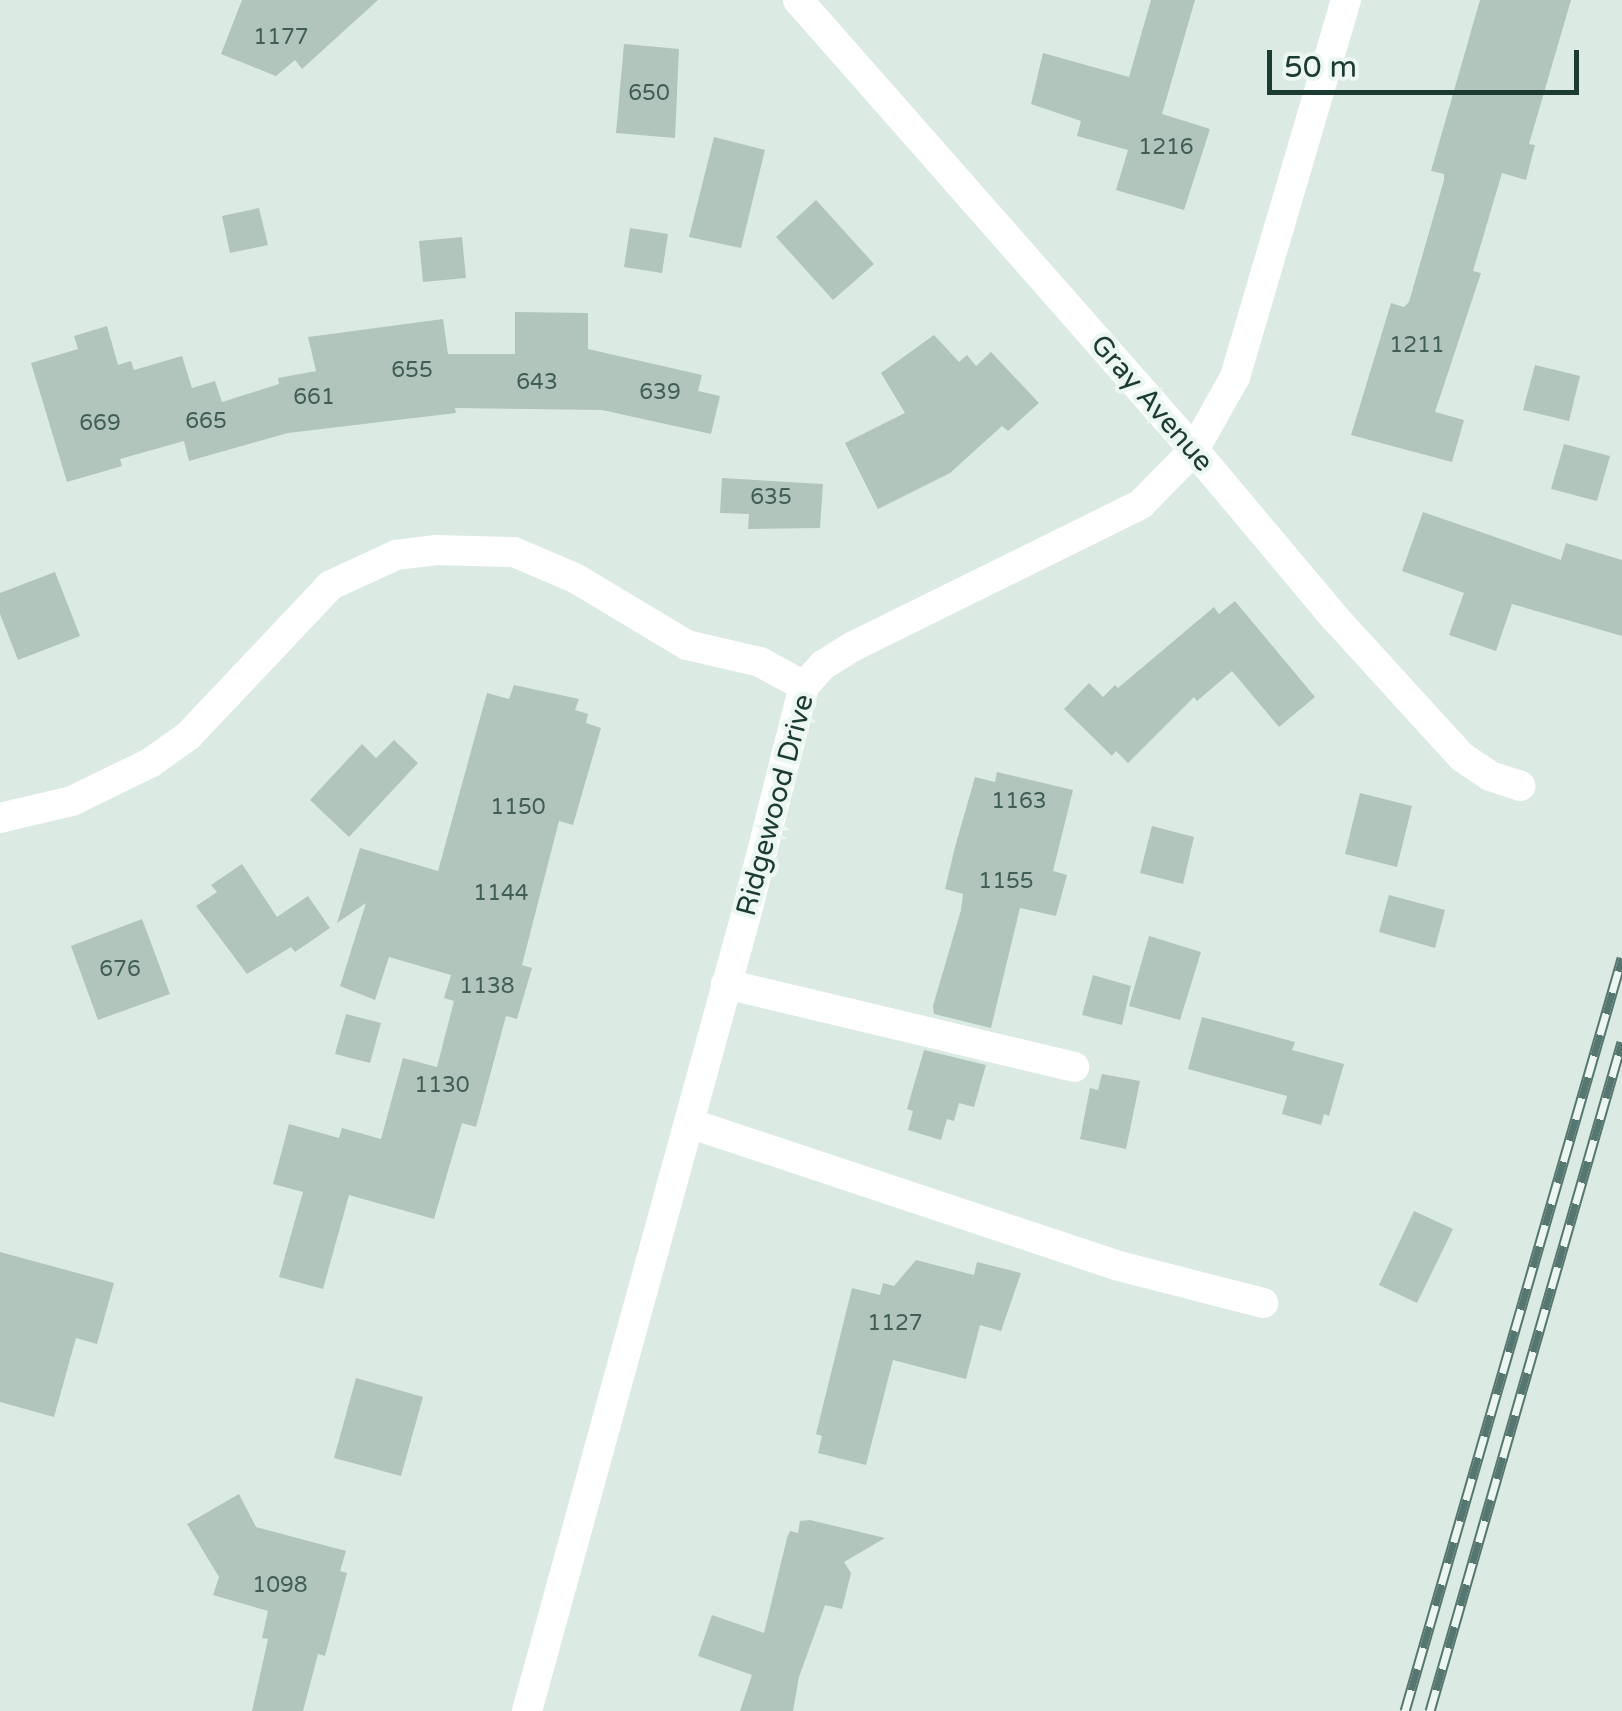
<!DOCTYPE html>
<html>
<head>
<meta charset="utf-8">
<style>
	body { margin:0 }
	#map { position:relative; width:1622px; height:1711px; overflow:hidden; background:#dceae4; font-family:"Varela Round",sans-serif }
	div>[style] { position:absolute }
	.building>* { inset:0; background:#b1c5bd }
	.minor>* { height:30px; margin:-15px; padding:0 15px; transform-origin:15px; border-radius:15px; background:#fff }
	.rail>* { height:11px; margin-top:-5.5px; transform-origin:0; background:repeating-linear-gradient(90deg,#ecf7f2 0 22px,#56776f 0 44px); box-sizing:border-box; border-block:2px solid #56776f }
	span { translate:-50% -50%; white-space:nowrap; text-align:center; line-height:1.15; -webkit-text-stroke:9px #ecf7f2; paint-order:stroke }
	.number-label { font-size:22px; color:#415e56 }
	.number-label span { -webkit-text-stroke-width:0 }
	.street-label { font-size:28px; color:#1c3b33 }
	.scale { position:absolute; left:1267px; top:50px; width:312px; height:45px; box-sizing:border-box; border:5px solid #1c3b33; border-top:0; padding-left:12px; font-size:30px; line-height:35px; white-space:nowrap; color:#1c3b33; -webkit-text-stroke:8px #ecf7f2; paint-order:stroke }
</style>
</head>
<body>
<div id="map">
	<div class="building">
		<div style="clip-path:polygon(242px 0,378px 0,302px 69px,295px 60px,276px 76px,221px 54px)"></div>
		<div style="clip-path:polygon(1151px 0,1195px 0,1162px 114px,1210px 129px,1184px 210px,1116px 190px,1128px 150px,1077px 136px,1081px 121px,1031px 104px,1043px 53px,1129px 77px)"></div>
		<div style="clip-path:polygon(1480px 0,1571px 0,1529px 144px,1535px 145px,1526px 180px,1502px 173px,1473px 271px,1481px 273px,1435px 412px,1464px 420px,1452px 462px,1351px 435px,1391px 303px,1404px 307px,1409px 302px,1444px 180px,1444px 174px,1431px 171px)"></div>
		<div style="clip-path:polygon(624px 44px,679px 49px,675px 138px,616px 133px)"></div>
		<div style="clip-path:polygon(714px 137px,765px 150px,741px 248px,689px 237px)"></div>
		<div style="clip-path:polygon(816px 200px,874px 264px,833px 300px,776px 237px)"></div>
		<div style="clip-path:polygon(259px 208px,268px 245px,230px 253px,222px 216px)"></div>
		<div style="clip-path:polygon(630px 228px,668px 234px,662px 273px,624px 267px)"></div>
		<div style="clip-path:polygon(462px 237px,466px 278px,423px 282px,419px 241px)"></div>
		<div style="clip-path:polygon(515px 312px,588px 313px,588px 349px,702px 375px,698px 391px,720px 396px,711px 434px,602px 410px,455px 408px,456px 413px,288px 433px,189px 461px,184px 441px,120px 459px,122px 466px,67px 482px,31px 363px,78px 349px,74px 336px,107px 326px,118px 365px,131px 361px,134px 370px,182px 356px,192px 388px,215px 381px,222px 402px,279px 384px,278px 378px,316px 371px,308px 337px,443px 319px,448px 354px,515px 354px)"></div>
		<div style="clip-path:polygon(934px 335px,959px 362px,967px 355px,976px 366px,991px 352px,1039px 403px,1008px 431px,1002px 426px,950px 473px,878px 509px,845px 443px,905px 413px,881px 373px)"></div>
		<div style="clip-path:polygon(1535px 365px,1580px 376px,1569px 421px,1523px 410px)"></div>
		<div style="clip-path:polygon(1564px 444px,1610px 456px,1597px 501px,1551px 489px)"></div>
		<div style="clip-path:polygon(722px 478px,823px 484px,820px 528px,748px 529px,749px 514px,720px 513px)"></div>
		<div style="clip-path:polygon(1423px 512px,1561px 560px,1566px 543px,1622px 560px,1622px 636px,1512px 604px,1496px 651px,1449px 635px,1464px 593px,1402px 571px)"></div>
		<div style="clip-path:polygon(55px 572px,80px 636px,18px 660px,0 614px,0 593px)"></div>
		<div style="clip-path:polygon(1235px 601px,1315px 697px,1279px 727px,1232px 671px,1197px 701px,1194px 697px,1128px 763px,1116px 751px,1112px 756px,1064px 709px,1089px 683px,1103px 697px,1115px 685px,1118px 688px,1214px 607px,1219px 614px)"></div>
		<div style="clip-path:polygon(514px 685px,579px 699px,575px 710px,588px 714px,586px 723px,601px 728px,573px 825px,559px 821px,522px 965px,532px 968px,517px 1019px,506px 1016px,476px 1127px,462px 1123px,434px 1219px,349px 1195px,323px 1289px,279px 1277px,303px 1192px,273px 1184px,289px 1124px,339px 1138px,342px 1128px,381px 1139px,403px 1058px,437px 1067px,454px 1001px,444px 998px,451px 975px,389px 957px,375px 1000px,340px 986px,366px 903px,337px 923px,360px 848px,438px 871px,487px 693px,509px 699px)"></div>
		<div style="clip-path:polygon(394px 740px,418px 763px,349px 837px,310px 800px,362px 744px,376px 758px)"></div>
		<div style="clip-path:polygon(997px 772px,1073px 790px,1053px 871px,1067px 875px,1056px 916px,1020px 908px,991px 1028px,934px 1014px,933px 1006px,961px 910px,963px 894px,945px 889px,955px 847px,975px 777px,995px 782px)"></div>
		<div style="clip-path:polygon(1360px 793px,1412px 806px,1397px 867px,1345px 854px)"></div>
		<div style="clip-path:polygon(1152px 826px,1194px 837px,1183px 884px,1140px 873px)"></div>
		<div style="clip-path:polygon(242px 864px,277px 917px,308px 896px,330px 928px,295px 952px,291px 947px,247px 974px,196px 906px,217px 892px,211px 885px)"></div>
		<div style="clip-path:polygon(1389px 895px,1445px 910px,1435px 948px,1379px 932px)"></div>
		<div style="clip-path:polygon(142px 919px,170px 994px,98px 1020px,71px 946px)"></div>
		<div style="clip-path:polygon(1149px 936px,1201px 952px,1180px 1020px,1129px 1006px)"></div>
		<div style="clip-path:polygon(1093px 975px,1131px 986px,1122px 1025px,1082px 1015px)"></div>
		<div style="clip-path:polygon(346px 1014px,381px 1023px,370px 1063px,335px 1054px)"></div>
		<div style="clip-path:polygon(1202px 1017px,1295px 1042px,1292px 1050px,1344px 1064px,1329px 1116px,1324px 1114px,1321px 1125px,1282px 1114px,1287px 1096px,1188px 1069px)"></div>
		<div style="clip-path:polygon(924px 1050px,986px 1065px,974px 1107px,959px 1103px,954px 1121px,947px 1119px,941px 1140px,908px 1130px,913px 1111px,907px 1109px)"></div>
		<div style="clip-path:polygon(1102px 1074px,1140px 1081px,1126px 1149px,1080px 1139px,1090px 1088px,1098px 1090px)"></div>
		<div style="clip-path:polygon(1414px 1211px,1453px 1229px,1417px 1303px,1379px 1285px)"></div>
		<div style="clip-path:polygon(0 1252px,114px 1283px,97px 1344px,76px 1338px,54px 1417px,0 1402px)"></div>
		<div style="clip-path:polygon(916px 1260px,974px 1275px,977px 1262px,1021px 1273px,1001px 1331px,980px 1325px,966px 1379px,893px 1360px,866px 1465px,818px 1453px,822px 1436px,816px 1434px,852px 1288px,880px 1295px,883px 1283px,894px 1286px)"></div>
		<div style="clip-path:polygon(356px 1378px,423px 1397px,401px 1476px,334px 1458px)"></div>
		<div style="clip-path:polygon(239px 1494px,256px 1527px,346px 1551px,340px 1571px,347px 1573px,325px 1656px,318px 1654px,303px 1711px,252px 1711px,268px 1639px,262px 1638px,268px 1611px,213px 1595px,219px 1577px,187px 1524px)"></div>
		<div style="clip-path:polygon(810px 1520px,885px 1538px,844px 1562px,851px 1573px,842px 1609px,825px 1605px,799px 1677px,793px 1711px,740px 1711px,752px 1675px,698px 1656px,712px 1615px,764px 1633px,787px 1538px,790px 1531px,798px 1533px,800px 1521px)"></div>
	</div>
	<div class="minor">
		<div style="left:798px;top:0;width:599px;rotate:48.65deg"></div>
		<div style="left:1194px;top:450px;width:219px;rotate:50deg"></div>
		<div style="left:1335px;top:618px;width:188px;rotate:47.6deg"></div>
		<div style="left:1462px;top:757px;width:34px;rotate:34deg"></div>
		<div style="left:1490px;top:776px;width:32px;rotate:18deg"></div>
		<div style="left:0;top:818px;width:74px;rotate:-13.3deg"></div>
		<div style="left:72px;top:801px;width:87px;rotate:-26deg"></div>
		<div style="left:150px;top:763px;width:47px;rotate:-35.4deg"></div>
		<div style="left:188px;top:736px;width:208px;rotate:-46.6deg"></div>
		<div style="left:331px;top:585px;width:72px;rotate:-24.8deg"></div>
		<div style="left:396px;top:555px;width:39px;rotate:-7deg"></div>
		<div style="left:435px;top:550px;width:79px;rotate:1.5deg"></div>
		<div style="left:514px;top:552px;width:66px;rotate:23.1deg"></div>
		<div style="left:575px;top:578px;width:131px;rotate:30.9deg"></div>
		<div style="left:687px;top:645px;width:75px;rotate:13.1deg"></div>
		<div style="left:760px;top:662px;width:50px;rotate:28.6deg"></div>
		<div style="left:726px;top:984px;width:358px;rotate:13.4deg"></div>
		<div style="left:689px;top:1123px;width:453px;rotate:18.4deg"></div>
		<div style="left:1119px;top:1266px;width:149px;rotate:14.4deg"></div>
		<div style="left:527px;top:1711px;width:830px;rotate:-74.62deg"></div>
		<div style="left:747px;top:911px;width:232px;rotate:-75.8deg"></div>
		<div style="left:804px;top:686px;width:28px;rotate:-48deg"></div>
		<div style="left:823px;top:665px;width:36px;rotate:-32deg"></div>
		<div style="left:854px;top:646px;width:320px;rotate:-26.3deg"></div>
		<div style="left:1141px;top:504px;width:76px;rotate:-45.5deg"></div>
		<div style="left:1194px;top:450px;width:84px;rotate:-60.7deg"></div>
		<div style="left:1235px;top:377px;width:393px;rotate:-73.6deg"></div>
	</div>
	<div class="rail">
		<div style="left:1405px;top:1711px;width:784px;rotate:-73.92deg"></div>
		<div style="left:1430px;top:1711px;width:696px;rotate:-73.99deg"></div>
	</div>
	<div class="number-label">
		<span style="left:281px;top:38px">1177</span>
		<span style="left:649px;top:94px">650</span>
		<span style="left:1166px;top:148px">1216</span>
		<span style="left:1417px;top:346px">1211</span>
		<span style="left:412px;top:371px">655</span>
		<span style="left:537px;top:383px">643</span>
		<span style="left:660px;top:393px">639</span>
		<span style="left:314px;top:398px">661</span>
		<span style="left:206px;top:422px">665</span>
		<span style="left:100px;top:424px">669</span>
		<span style="left:771px;top:498px">635</span>
		<span style="left:1019px;top:802px">1163</span>
		<span style="left:518px;top:808px">1150</span>
		<span style="left:1006px;top:882px">1155</span>
		<span style="left:501px;top:894px">1144</span>
		<span style="left:120px;top:970px">676</span>
		<span style="left:487px;top:987px">1138</span>
		<span style="left:442px;top:1086px">1130</span>
		<span style="left:895px;top:1324px">1127</span>
		<span style="left:280px;top:1586px">1098</span>
	</div>
	<div class="street-label">
		<span style="left:1152px;top:403px;rotate:49deg">Gray Avenue</span>
		<span style="left:775px;top:805px;rotate:-75deg">Ridgewood Drive</span>
	</div>
	<div class="scale">50 m</div>
</div>
</body>
</html>
